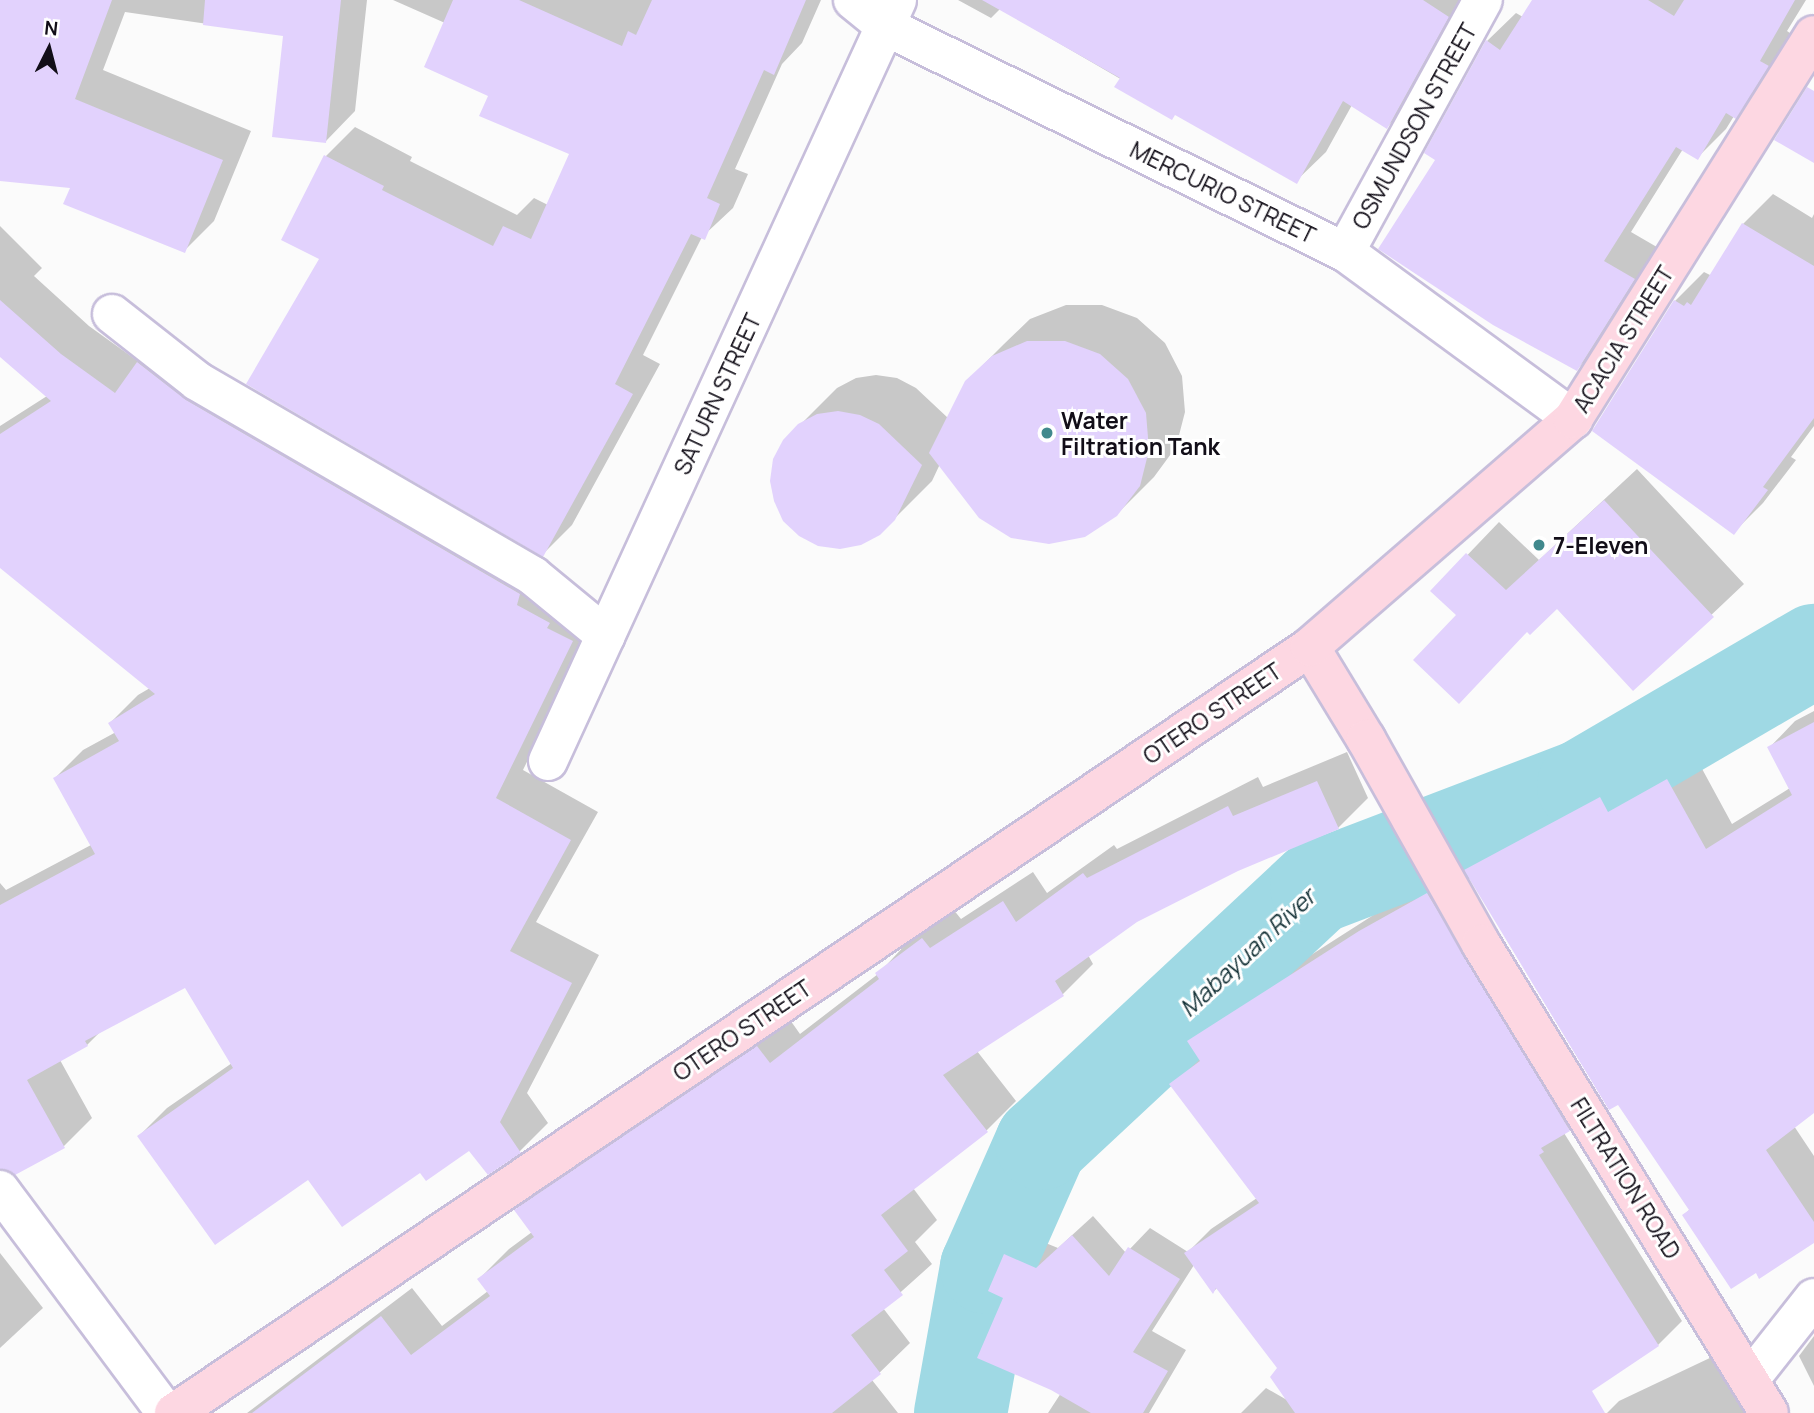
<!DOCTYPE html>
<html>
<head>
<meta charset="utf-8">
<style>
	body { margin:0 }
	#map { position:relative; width:1814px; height:1413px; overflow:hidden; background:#fbfbfb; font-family:Manrope,sans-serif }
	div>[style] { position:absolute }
	.shadow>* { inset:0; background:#0003 }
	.river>* { height:93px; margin:-46.5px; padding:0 46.5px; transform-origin:46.5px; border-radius:46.5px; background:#9fd9e4 }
	.building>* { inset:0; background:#e2d2fd }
	.roads { filter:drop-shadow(2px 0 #c7bedb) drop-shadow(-2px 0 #c7bedb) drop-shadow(0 2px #c7bedb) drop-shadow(0 -2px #c7bedb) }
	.minor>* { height:38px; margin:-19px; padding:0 19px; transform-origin:19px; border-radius:19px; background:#fff }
	.major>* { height:38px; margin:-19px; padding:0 19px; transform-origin:19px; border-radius:19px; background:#fdd7e2 }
	.dots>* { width:19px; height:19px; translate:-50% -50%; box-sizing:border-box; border:4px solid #fff; border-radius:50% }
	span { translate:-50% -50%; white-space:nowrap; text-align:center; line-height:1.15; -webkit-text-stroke:6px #fff; paint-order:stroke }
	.street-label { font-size:23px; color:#120e18 }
	.poi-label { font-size:23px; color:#120e18; font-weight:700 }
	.left { translate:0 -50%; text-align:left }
	.water-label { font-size:24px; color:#163338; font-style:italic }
	.north { position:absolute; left:14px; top:14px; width:70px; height:70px; -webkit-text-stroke:5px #fff; paint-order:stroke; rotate:6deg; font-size:19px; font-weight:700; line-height:28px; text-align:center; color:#120e18 }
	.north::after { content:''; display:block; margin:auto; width:24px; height:32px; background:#120e18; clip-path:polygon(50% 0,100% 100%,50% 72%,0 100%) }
</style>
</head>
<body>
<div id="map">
	<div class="shadow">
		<div style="clip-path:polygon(0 0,367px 0,355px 111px,326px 141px,284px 35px,125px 12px,103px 70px,251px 131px,214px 221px,184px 251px,72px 187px,0 179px)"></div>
		<div style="clip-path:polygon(393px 0,821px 0,802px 43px,782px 64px,735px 169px,748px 174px,733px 208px,702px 237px,643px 355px,660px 364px,572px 525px,543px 554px,322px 258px,326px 156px,355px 127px,412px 157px,410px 161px,517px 215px,534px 198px,548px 205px,571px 153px,490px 95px,445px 23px)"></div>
		<div style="clip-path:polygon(958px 0,1470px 0,1417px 97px,1387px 127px,1352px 105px,1326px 152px,1296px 181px,1000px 9px,991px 18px)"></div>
		<div style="clip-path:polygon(1534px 0,1806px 0,1787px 31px,1796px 37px,1764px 88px,1734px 116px,1726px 129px,1697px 158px,1683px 149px,1631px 232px,1662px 250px,1606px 340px,1577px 369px,1437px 160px,1487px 41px,1516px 13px,1523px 17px)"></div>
		<div style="clip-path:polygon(1773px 194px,1812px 218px,1814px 214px,1814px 426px,1791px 457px,1796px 460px,1763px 503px,1734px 532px,1675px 301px,1704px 272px,1712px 276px,1743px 224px)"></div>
		<div style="clip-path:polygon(0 226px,42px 268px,34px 276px,89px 326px,139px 362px,167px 335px,214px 372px,600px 612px,523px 770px,598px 812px,536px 922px,599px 955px,527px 1093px,548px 1123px,520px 1151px,488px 1173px,470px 1148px,420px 1170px,308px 1178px,139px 1136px,167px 1108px,232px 1063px,186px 985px,101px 1031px,87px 1045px,60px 1060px,92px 1118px,64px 1146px,0 1168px,0 883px,6px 890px,91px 845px,55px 778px,83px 750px,116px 732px,110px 723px,138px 695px,150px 688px,0 566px,0 426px,47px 396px,0 355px)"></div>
		<div style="clip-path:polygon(1066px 305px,1102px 305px,1137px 318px,1165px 343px,1182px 376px,1185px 412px,1176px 447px,1154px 477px,1116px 515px,940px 464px,932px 481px,879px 534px,784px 441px,837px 388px,856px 378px,876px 375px,897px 378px,916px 388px,948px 418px,966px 382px,1004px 344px,1030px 319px)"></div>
		<div style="clip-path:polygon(1637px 469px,1744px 584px,1633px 689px,1557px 606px,1458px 615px,1433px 591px,1499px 522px,1539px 560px)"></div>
		<div style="clip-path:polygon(1814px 711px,1814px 1110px,1794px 1126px,1814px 1156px,1814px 1241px,1757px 1271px,1684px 1215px,1690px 1209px,1467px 870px,1493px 844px,1626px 772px,1635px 787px,1694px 754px,1732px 824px,1790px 788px,1769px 748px,1795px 721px)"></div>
		<div style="clip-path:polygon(1347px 752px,1368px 798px,1338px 828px,1237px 869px,1136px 921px,1088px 955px,1093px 964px,1063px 994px,977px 1051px,1016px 1101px,986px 1131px,913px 1188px,937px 1220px,915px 1242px,932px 1264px,883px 1308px,910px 1343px,872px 1380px,898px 1413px,247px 1413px,412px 1288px,442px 1326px,488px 1291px,479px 1279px,509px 1249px,532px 1232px,516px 1210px,546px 1180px,788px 1017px,800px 1034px,878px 974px,907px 943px,953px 909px,961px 919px,1033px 872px,1047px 893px,1114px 845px,1117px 849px,1258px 777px,1263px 787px)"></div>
		<div style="clip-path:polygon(1452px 870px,1594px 1105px,1564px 1133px,1682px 1321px,1658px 1345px,1536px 1413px,1241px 1413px,1266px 1388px,1287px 1400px,1279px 1369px,1218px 1287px,1213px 1292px,1194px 1265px,1152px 1331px,1186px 1350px,1149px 1413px,1048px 1413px,1061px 1393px,1005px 1297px,1005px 1255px,1026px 1235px,1058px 1248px,1093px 1216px,1126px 1253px,1150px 1228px,1188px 1252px,1211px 1229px,1257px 1198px,1171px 1084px,1200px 1057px,1189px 1041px,1214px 1017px,1386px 907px)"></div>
		<div style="clip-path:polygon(0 1253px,43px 1308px,0 1348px)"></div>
		<div style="clip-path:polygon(1814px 1336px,1814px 1386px,1799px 1356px)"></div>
		<div style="clip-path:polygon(1714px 1356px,1748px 1413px,1607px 1413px,1619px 1401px)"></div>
	</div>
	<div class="river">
		<div style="left:960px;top:1413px;width:148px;rotate:-79.9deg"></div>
		<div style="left:986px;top:1267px;width:136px;rotate:-66.1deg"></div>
		<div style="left:1041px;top:1143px;width:376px;rotate:-43deg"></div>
		<div style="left:1316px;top:887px;width:286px;rotate:-20.9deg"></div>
		<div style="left:1583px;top:785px;width:268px;rotate:-30.3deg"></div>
	</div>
	<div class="building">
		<div style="clip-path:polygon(0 0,112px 0,75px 99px,223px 160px,185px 253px,63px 204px,70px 188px,0 181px)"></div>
		<div style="clip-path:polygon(205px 0,341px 0,326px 143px,272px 137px,283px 36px,203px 25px)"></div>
		<div style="clip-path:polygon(453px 0,519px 0,622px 46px,628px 31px,636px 35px,652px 0,806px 0,774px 75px,764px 70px,707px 198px,720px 204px,705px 240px,691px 234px,615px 384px,633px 394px,543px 557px,246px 384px,319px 259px,281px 240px,324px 155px,384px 186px,382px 190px,493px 246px,503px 226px,531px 239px,569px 154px,479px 116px,488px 96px,424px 67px)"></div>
		<div style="clip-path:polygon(982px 0,1423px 0,1449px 17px,1387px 129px,1343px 101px,1297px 184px,1175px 115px,1172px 120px,1114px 87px,1120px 78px)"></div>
		<div style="clip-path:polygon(1532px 0,1648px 0,1674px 16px,1684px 0,1795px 0,1760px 61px,1769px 66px,1736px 119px,1726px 113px,1698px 160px,1676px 147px,1604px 261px,1635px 279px,1577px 371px,1493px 325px,1378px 249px,1435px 160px,1424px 153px,1486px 40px,1500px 50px)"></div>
		<div style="clip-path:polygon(1807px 87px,1814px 91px,1814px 163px,1774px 140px)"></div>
		<div style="clip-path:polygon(1742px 223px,1814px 266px,1814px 418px,1763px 487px,1768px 490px,1734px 535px,1592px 431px,1674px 300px,1684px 306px,1687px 302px,1691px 305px)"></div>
		<div style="clip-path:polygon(0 300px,61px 354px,115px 393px,137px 362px,186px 400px,520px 594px,517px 605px,550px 623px,547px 628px,573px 641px,496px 798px,571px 840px,510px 951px,572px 983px,500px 1122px,521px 1153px,488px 1175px,469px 1151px,426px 1181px,420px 1173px,342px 1227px,308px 1180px,215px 1245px,137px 1136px,233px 1068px,185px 988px,85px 1041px,88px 1046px,27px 1080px,65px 1148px,15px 1175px,0 1169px,0 905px,95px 854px,53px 778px,119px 741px,108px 723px,155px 694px,0 568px,0 434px,51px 401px,0 357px)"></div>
		<div style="clip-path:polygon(1027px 341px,1065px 341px,1100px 354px,1128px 379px,1146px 413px,1149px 450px,1140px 486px,1117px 516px,1085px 537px,1049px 544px,1011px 538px,979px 518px,929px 453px,965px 381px,992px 356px)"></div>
		<div style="clip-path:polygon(838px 411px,860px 415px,879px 424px,922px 465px,895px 520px,880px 535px,861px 545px,840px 549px,818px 546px,799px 536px,783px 521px,774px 501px,770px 481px,773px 459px,783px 440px,798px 424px,817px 414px)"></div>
		<div style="clip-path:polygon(1604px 500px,1714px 617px,1633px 691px,1557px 609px,1530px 635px,1527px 632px,1459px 704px,1413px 660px,1456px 615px,1430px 591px,1466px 553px,1506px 590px)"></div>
		<div style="clip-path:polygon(1814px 722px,1814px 1113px,1766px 1150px,1814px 1222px,1814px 1243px,1759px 1279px,1756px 1273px,1731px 1289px,1682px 1215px,1689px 1210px,1618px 1105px,1609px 1110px,1464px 870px,1600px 797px,1608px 812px,1667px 779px,1706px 849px,1792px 795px,1767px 747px)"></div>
		<div style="clip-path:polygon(1317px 781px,1339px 829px,1238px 871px,1137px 922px,1055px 981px,1064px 996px,943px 1075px,988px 1132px,881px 1215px,908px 1251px,884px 1270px,903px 1295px,851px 1335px,881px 1374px,832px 1413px,252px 1413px,381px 1316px,411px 1355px,490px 1296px,477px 1279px,534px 1237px,514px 1210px,757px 1046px,770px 1063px,879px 979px,875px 973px,922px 938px,930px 948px,1003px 901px,1016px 922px,1083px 873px,1087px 878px,1228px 806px,1233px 816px)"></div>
		<div style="clip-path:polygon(1427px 893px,1570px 1131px,1541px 1148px,1544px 1152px,1539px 1155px,1659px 1346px,1592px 1391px,1605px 1413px,1295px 1413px,1270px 1377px,1277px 1368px,1216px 1288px,1213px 1294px,1184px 1253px,1259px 1203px,1169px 1084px,1200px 1061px,1187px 1041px,1359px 931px)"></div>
		<div style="clip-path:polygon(1072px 1235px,1109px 1276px,1128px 1247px,1180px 1279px,1133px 1352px,1168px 1371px,1143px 1413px,1091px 1413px,1051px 1390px,977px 1358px,1003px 1298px,988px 1291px,1004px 1254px,1036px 1268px)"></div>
	</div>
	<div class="roads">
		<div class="minor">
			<div style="left:853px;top:0;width:41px;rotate:39.1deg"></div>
			<div style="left:885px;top:26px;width:513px;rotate:26.17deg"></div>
			<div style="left:1345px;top:252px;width:283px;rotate:36.2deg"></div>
			<div style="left:1345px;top:252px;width:287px;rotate:-61.3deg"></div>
			<div style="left:112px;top:314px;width:108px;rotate:38.2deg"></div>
			<div style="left:197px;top:381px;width:388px;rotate:30.1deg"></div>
			<div style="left:533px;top:576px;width:94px;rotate:39.4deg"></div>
			<div style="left:548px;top:761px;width:837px;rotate:-65.36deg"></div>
			<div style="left:0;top:1190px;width:278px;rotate:53.3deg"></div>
			<div style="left:1750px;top:1379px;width:103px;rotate:-51.7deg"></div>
		</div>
		<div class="major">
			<div style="left:1310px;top:647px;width:108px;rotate:58.7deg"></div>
			<div style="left:1366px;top:739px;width:235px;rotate:60.7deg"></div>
			<div style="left:1481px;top:944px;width:550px;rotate:58.45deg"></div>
			<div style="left:174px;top:1413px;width:1370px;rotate:-33.99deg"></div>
			<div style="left:1310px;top:647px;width:348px;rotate:-40.9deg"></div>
			<div style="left:1573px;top:419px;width:453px;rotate:-57.9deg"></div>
		</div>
	</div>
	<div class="dots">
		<div style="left:1047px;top:433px;background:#41898d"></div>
		<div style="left:1539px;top:545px;background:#41898d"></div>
	</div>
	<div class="street-label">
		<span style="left:1414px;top:126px;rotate:-61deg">OSMUNDSON STREET</span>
		<span style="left:1223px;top:192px;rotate:26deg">MERCURIO STREET</span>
		<span style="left:1623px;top:339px;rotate:-58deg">ACACIA STREET</span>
		<span style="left:717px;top:394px;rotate:-65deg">SATURN STREET</span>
		<span style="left:1212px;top:713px;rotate:-34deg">OTERO STREET</span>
		<span style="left:742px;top:1030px;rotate:-34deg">OTERO STREET</span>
		<span style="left:1626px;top:1178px;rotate:58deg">FILTRATION ROAD</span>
	</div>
	<div class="poi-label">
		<span class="left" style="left:1061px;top:433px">Water<br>Filtration Tank</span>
		<span class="left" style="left:1553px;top:545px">7-Eleven</span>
	</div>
	<div class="water-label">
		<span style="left:1247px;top:952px;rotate:-43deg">Mabayuan River</span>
	</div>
	<div class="north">N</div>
</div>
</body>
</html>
